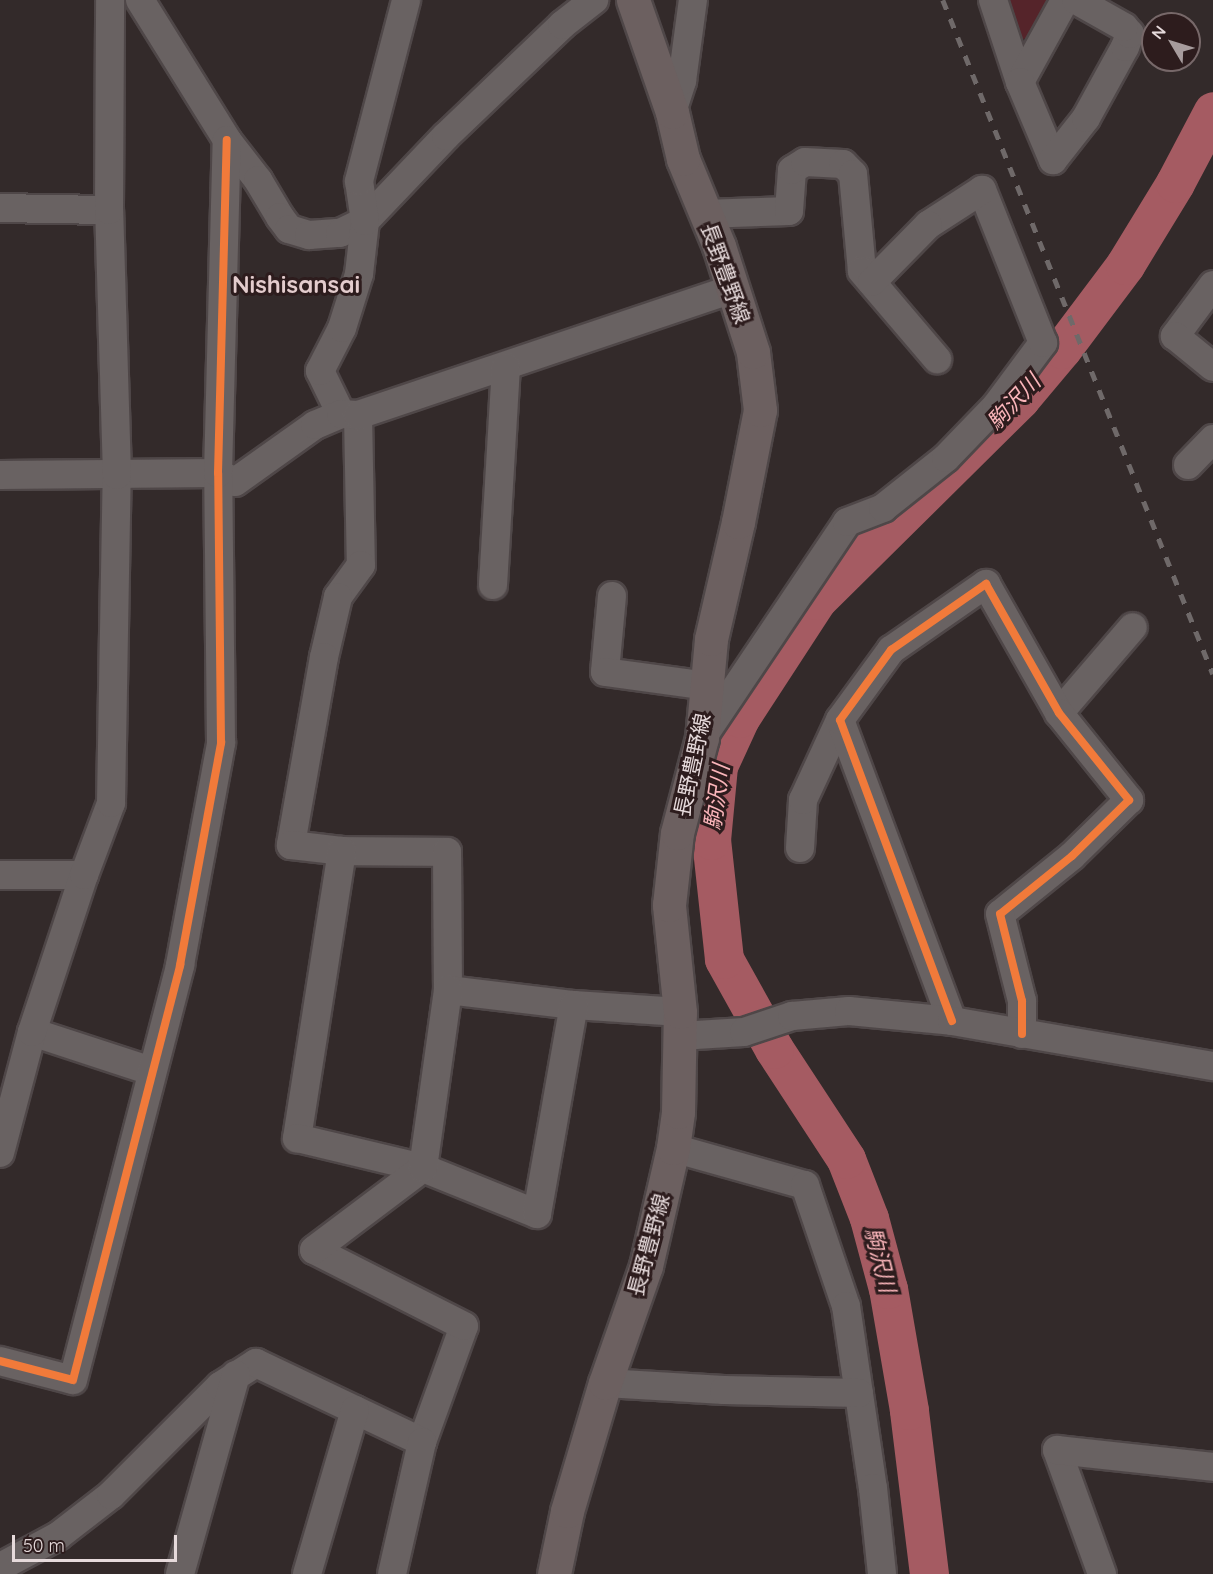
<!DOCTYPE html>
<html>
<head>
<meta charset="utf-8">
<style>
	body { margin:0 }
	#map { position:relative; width:1213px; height:1574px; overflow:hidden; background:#332a2a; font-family:Quicksand,"Noto Sans JP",sans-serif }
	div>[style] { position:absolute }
	.green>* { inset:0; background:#55242a }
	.river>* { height:39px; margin:-19.5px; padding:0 19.5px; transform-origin:19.5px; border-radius:19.5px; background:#a55b62 }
	.roads { filter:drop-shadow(2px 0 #4f4748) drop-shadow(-2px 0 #4f4748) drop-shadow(0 2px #4f4748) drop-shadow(0 -2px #4f4748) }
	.minor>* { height:28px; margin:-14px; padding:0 14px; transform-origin:14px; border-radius:14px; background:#696262 }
	.major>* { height:33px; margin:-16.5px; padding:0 16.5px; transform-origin:16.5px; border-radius:16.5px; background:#6c6060 }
	.rail>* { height:4.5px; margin-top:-2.25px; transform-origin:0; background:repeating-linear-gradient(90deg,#6f6969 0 10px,transparent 0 20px) }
	.cycleway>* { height:8px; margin:-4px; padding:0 4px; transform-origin:4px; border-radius:4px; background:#f17a3a }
	span { translate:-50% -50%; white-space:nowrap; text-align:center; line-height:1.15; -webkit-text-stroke:6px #2d1c1d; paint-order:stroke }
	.street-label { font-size:21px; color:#e6dadb }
	.water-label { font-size:22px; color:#fab5ba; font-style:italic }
	.quarter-label { font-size:24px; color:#e3cccd; font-weight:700 }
	.north { position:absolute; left:1141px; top:12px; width:60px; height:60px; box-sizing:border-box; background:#2d1c1d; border:2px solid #776869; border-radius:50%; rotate:308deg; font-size:16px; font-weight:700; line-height:24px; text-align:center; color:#e6dadb }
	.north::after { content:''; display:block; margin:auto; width:21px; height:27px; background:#a79c9d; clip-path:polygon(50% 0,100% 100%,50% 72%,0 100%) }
	.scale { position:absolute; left:12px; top:1535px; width:165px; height:27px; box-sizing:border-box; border:3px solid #e6dadb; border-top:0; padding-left:8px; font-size:18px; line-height:21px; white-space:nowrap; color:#e6dadb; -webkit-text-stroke:4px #2d1c1d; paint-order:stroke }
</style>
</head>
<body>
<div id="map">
	<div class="green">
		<div style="clip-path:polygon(1003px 0,1051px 0,1033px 36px,1020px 40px)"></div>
	</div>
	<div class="river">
		<div style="left:929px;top:1574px;width:165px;rotate:-97deg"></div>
		<div style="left:909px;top:1410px;width:123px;rotate:-99.8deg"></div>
		<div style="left:888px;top:1289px;width:73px;rotate:-105deg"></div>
		<div style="left:869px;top:1218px;width:63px;rotate:-111.3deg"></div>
		<div style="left:846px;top:1159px;width:131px;rotate:-123.2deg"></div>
		<div style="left:774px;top:1049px;width:103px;rotate:-119.1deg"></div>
		<div style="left:724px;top:959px;width:120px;rotate:-96.2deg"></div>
		<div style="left:711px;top:840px;width:74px;rotate:-84.6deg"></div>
		<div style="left:718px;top:766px;width:53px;rotate:-65.4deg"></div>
		<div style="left:740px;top:718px;width:141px;rotate:-56.9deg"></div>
		<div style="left:817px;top:600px;width:286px;rotate:-44.7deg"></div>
		<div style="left:1020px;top:399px;width:65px;rotate:-50deg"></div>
		<div style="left:1062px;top:349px;width:105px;rotate:-53.1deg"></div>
		<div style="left:1125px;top:265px;width:96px;rotate:-58.6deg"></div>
		<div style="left:1175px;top:183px;width:81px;rotate:-62.2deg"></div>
	</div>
	<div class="roads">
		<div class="minor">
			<div style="left:140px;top:0;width:165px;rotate:58.1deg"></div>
			<div style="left:227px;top:140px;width:51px;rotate:52.2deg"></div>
			<div style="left:258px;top:180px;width:43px;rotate:59.3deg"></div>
			<div style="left:280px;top:217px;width:15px;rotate:53deg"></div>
			<div style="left:289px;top:229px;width:21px;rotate:17deg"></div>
			<div style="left:309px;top:235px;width:31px;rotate:-4deg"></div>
			<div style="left:340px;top:233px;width:28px;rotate:-26deg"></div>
			<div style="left:365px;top:221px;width:117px;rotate:-46.4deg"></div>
			<div style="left:446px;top:136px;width:161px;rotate:-43.7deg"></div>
			<div style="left:562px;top:25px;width:41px;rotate:-38deg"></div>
			<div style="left:993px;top:0;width:86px;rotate:71.8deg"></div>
			<div style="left:1020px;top:82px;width:94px;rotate:-61.2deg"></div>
			<div style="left:1020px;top:82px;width:85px;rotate:67.1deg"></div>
			<div style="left:1053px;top:160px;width:53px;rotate:-51.8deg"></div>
			<div style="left:1086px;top:118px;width:81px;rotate:-61.2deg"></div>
			<div style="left:1125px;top:47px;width:14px;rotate:-69deg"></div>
			<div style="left:1130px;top:34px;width:9px;rotate:-131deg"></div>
			<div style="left:1124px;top:27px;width:55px;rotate:-150.6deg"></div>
			<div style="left:672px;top:112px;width:33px;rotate:-72deg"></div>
			<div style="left:682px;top:81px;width:82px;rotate:-82.3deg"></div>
			<div style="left:0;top:208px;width:109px;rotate:1.1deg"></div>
			<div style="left:704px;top:214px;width:85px;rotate:-2deg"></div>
			<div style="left:789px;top:211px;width:41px;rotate:-85.8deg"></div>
			<div style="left:792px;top:170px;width:15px;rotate:-32deg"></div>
			<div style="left:805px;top:162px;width:38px;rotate:3deg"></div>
			<div style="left:843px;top:164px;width:14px;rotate:45deg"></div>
			<div style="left:853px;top:174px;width:97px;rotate:84.7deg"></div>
			<div style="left:862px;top:271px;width:116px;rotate:49.6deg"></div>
			<div style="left:1213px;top:285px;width:64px;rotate:126.7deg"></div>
			<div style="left:1175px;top:336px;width:49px;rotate:39.2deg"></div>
			<div style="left:341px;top:414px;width:48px;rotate:-116deg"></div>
			<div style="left:320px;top:371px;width:48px;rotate:-62.9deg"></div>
			<div style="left:342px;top:328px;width:57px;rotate:-72.5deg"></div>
			<div style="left:359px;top:274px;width:53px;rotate:-83.5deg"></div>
			<div style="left:365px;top:221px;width:40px;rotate:-98.5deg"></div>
			<div style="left:359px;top:181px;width:187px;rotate:-75.4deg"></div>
			<div style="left:358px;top:415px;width:150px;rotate:88.9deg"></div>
			<div style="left:361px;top:565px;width:39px;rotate:126deg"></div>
			<div style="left:338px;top:597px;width:62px;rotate:103.1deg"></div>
			<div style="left:324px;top:657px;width:191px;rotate:100deg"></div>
			<div style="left:291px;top:845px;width:51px;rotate:6.7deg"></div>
			<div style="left:342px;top:851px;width:105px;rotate:0.5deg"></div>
			<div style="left:447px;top:852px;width:138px;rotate:89.6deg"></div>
			<div style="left:448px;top:990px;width:127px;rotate:6.8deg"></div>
			<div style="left:574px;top:1005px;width:106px;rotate:3.8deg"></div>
			<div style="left:1188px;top:465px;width:36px;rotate:-46deg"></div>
			<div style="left:0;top:475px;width:218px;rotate:-0.5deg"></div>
			<div style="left:218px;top:473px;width:19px;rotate:28deg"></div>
			<div style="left:235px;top:482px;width:98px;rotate:-35.5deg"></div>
			<div style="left:315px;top:425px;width:28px;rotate:-23deg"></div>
			<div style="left:341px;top:414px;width:17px;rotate:3deg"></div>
			<div style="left:358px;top:415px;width:396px;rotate:-18.6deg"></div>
			<div style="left:493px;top:585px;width:218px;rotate:-86.6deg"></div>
			<div style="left:612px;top:596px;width:76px;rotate:95.3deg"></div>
			<div style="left:605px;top:672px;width:103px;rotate:7.8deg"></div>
			<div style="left:1059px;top:713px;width:113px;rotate:-49.3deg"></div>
			<div style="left:702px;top:738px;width:260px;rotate:-56.1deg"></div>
			<div style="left:847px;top:522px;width:39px;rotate:-21deg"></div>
			<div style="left:883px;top:508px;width:80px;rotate:-38.4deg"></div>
			<div style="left:946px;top:458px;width:72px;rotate:-46.1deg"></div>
			<div style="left:996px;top:406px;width:79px;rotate:-53.3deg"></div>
			<div style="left:1043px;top:343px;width:165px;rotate:-111.7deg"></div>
			<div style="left:982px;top:190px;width:64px;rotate:147.1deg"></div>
			<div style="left:928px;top:225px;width:80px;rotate:134.5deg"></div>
			<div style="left:800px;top:848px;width:48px;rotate:-86.4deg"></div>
			<div style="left:803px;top:800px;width:88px;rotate:-65.2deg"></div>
			<div style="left:342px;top:851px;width:291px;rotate:98.9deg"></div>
			<div style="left:297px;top:1138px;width:130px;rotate:13.4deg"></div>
			<div style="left:423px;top:1168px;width:123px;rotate:22deg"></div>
			<div style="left:537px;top:1214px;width:212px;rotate:-80deg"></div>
			<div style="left:0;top:875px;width:84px"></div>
			<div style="left:952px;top:1021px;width:321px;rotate:-110.4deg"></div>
			<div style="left:840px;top:720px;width:87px;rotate:-53.9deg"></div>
			<div style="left:891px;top:650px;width:116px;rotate:-34.8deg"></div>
			<div style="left:986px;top:584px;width:148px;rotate:60.5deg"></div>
			<div style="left:1059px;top:713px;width:112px;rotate:51.2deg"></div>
			<div style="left:1129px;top:800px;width:80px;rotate:135.5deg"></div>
			<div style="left:1072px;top:856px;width:92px;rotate:141.1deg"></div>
			<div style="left:1000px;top:914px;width:90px;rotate:75.8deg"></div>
			<div style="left:1022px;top:1001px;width:33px;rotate:90deg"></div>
			<div style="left:32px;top:1032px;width:125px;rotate:18.1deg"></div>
			<div style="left:680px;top:1036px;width:64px;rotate:-3.6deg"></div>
			<div style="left:744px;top:1032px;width:51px;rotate:-18.4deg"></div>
			<div style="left:792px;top:1016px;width:57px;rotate:-5deg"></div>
			<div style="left:849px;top:1011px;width:103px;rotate:5.5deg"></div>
			<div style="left:952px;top:1021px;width:265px;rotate:9.8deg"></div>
			<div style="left:673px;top:1148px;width:137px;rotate:15.7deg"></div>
			<div style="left:805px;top:1185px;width:128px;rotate:71.3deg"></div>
			<div style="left:846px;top:1306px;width:184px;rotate:81.6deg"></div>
			<div style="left:873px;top:1488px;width:86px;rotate:84deg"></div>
			<div style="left:0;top:1153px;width:125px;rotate:-75.2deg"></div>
			<div style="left:32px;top:1032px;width:165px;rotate:-71.7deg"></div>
			<div style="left:84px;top:875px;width:77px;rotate:-69.4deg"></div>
			<div style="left:111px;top:803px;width:328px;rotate:-89deg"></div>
			<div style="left:117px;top:475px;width:265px;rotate:-91.7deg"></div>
			<div style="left:109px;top:210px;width:210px;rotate:-89.7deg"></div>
			<div style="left:0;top:1361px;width:75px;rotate:14.6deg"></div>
			<div style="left:73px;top:1380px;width:429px;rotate:-75.5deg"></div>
			<div style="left:180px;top:965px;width:226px;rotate:-79.5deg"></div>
			<div style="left:221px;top:743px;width:270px;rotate:-90.6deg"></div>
			<div style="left:218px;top:473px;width:333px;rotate:-88.5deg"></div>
			<div style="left:605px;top:1383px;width:119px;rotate:3.4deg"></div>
			<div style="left:724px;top:1390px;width:135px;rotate:1.3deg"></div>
			<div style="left:422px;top:1442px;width:123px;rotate:-70.1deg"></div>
			<div style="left:464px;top:1326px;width:168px;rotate:-153.1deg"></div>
			<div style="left:314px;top:1250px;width:136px;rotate:-37deg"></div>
			<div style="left:423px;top:1168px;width:180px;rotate:-82deg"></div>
			<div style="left:0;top:1567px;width:66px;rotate:-28.1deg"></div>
			<div style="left:58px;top:1536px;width:67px;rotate:-37.7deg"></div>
			<div style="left:111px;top:1495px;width:154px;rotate:-45deg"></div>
			<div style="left:220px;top:1386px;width:43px;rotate:-32.6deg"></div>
			<div style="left:256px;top:1363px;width:184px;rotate:25.4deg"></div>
			<div style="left:422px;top:1442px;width:135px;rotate:102.8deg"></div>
			<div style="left:180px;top:1574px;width:207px;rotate:-74.3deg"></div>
			<div style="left:307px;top:1574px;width:171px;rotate:-73.7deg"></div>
			<div style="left:1102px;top:1574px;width:132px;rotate:-109.9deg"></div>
			<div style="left:1057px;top:1450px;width:157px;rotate:6.2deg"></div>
		</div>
		<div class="major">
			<div style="left:554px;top:1574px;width:64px;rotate:-78.3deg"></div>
			<div style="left:567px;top:1511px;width:134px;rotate:-73.5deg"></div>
			<div style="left:605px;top:1383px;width:124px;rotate:-70.7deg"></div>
			<div style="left:646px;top:1266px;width:121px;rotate:-77.1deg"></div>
			<div style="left:673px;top:1148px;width:36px;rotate:-82deg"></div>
			<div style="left:678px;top:1112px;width:100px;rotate:-88.9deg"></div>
			<div style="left:680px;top:1012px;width:108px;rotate:-95.9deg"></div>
			<div style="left:669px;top:905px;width:72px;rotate:-83.7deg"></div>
			<div style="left:677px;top:833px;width:98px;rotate:-75.3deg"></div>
			<div style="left:702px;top:738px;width:99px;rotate:-84.8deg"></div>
			<div style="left:711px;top:639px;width:120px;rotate:-77deg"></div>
			<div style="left:738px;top:522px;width:114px;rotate:-78.9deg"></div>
			<div style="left:760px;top:410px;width:58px;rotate:-96.9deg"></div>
			<div style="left:753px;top:352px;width:111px;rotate:-107.8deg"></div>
			<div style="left:719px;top:246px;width:94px;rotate:-112.5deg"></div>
			<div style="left:683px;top:159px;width:48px;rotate:-103.2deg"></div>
			<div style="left:672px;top:112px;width:119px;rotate:-109.2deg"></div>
		</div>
	</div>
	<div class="rail">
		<div style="left:943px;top:0;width:726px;rotate:68.17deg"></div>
	</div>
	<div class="cycleway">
		<div style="left:952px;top:1021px;width:321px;rotate:-110.4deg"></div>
		<div style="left:840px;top:720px;width:87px;rotate:-53.9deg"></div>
		<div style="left:891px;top:650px;width:116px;rotate:-34.8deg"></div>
		<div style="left:986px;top:584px;width:148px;rotate:60.5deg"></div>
		<div style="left:1059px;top:713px;width:112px;rotate:51.2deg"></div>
		<div style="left:1129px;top:800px;width:80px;rotate:135.5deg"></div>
		<div style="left:1072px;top:856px;width:92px;rotate:141.1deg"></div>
		<div style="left:1000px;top:914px;width:90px;rotate:75.8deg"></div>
		<div style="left:1022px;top:1001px;width:33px;rotate:90deg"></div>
		<div style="left:0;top:1361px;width:75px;rotate:14.6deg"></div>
		<div style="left:73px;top:1380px;width:429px;rotate:-75.5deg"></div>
		<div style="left:180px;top:965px;width:226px;rotate:-79.5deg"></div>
		<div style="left:221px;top:743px;width:270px;rotate:-90.6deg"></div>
		<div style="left:218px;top:473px;width:333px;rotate:-88.5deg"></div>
	</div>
	<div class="street-label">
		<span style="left:726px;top:273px;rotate:70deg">長野豊野線</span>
		<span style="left:692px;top:765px;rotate:-78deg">長野豊野線</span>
		<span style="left:648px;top:1245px;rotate:-75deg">長野豊野線</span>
	</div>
	<div class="water-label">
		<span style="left:1014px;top:402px;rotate:-47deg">駒沢川</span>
		<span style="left:717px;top:797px;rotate:-82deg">駒沢川</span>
		<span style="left:880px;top:1260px;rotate:76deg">駒沢川</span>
	</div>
	<div class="quarter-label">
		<span style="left:296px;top:285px">Nishisansai</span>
	</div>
	<div class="north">N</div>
	<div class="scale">50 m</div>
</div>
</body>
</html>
